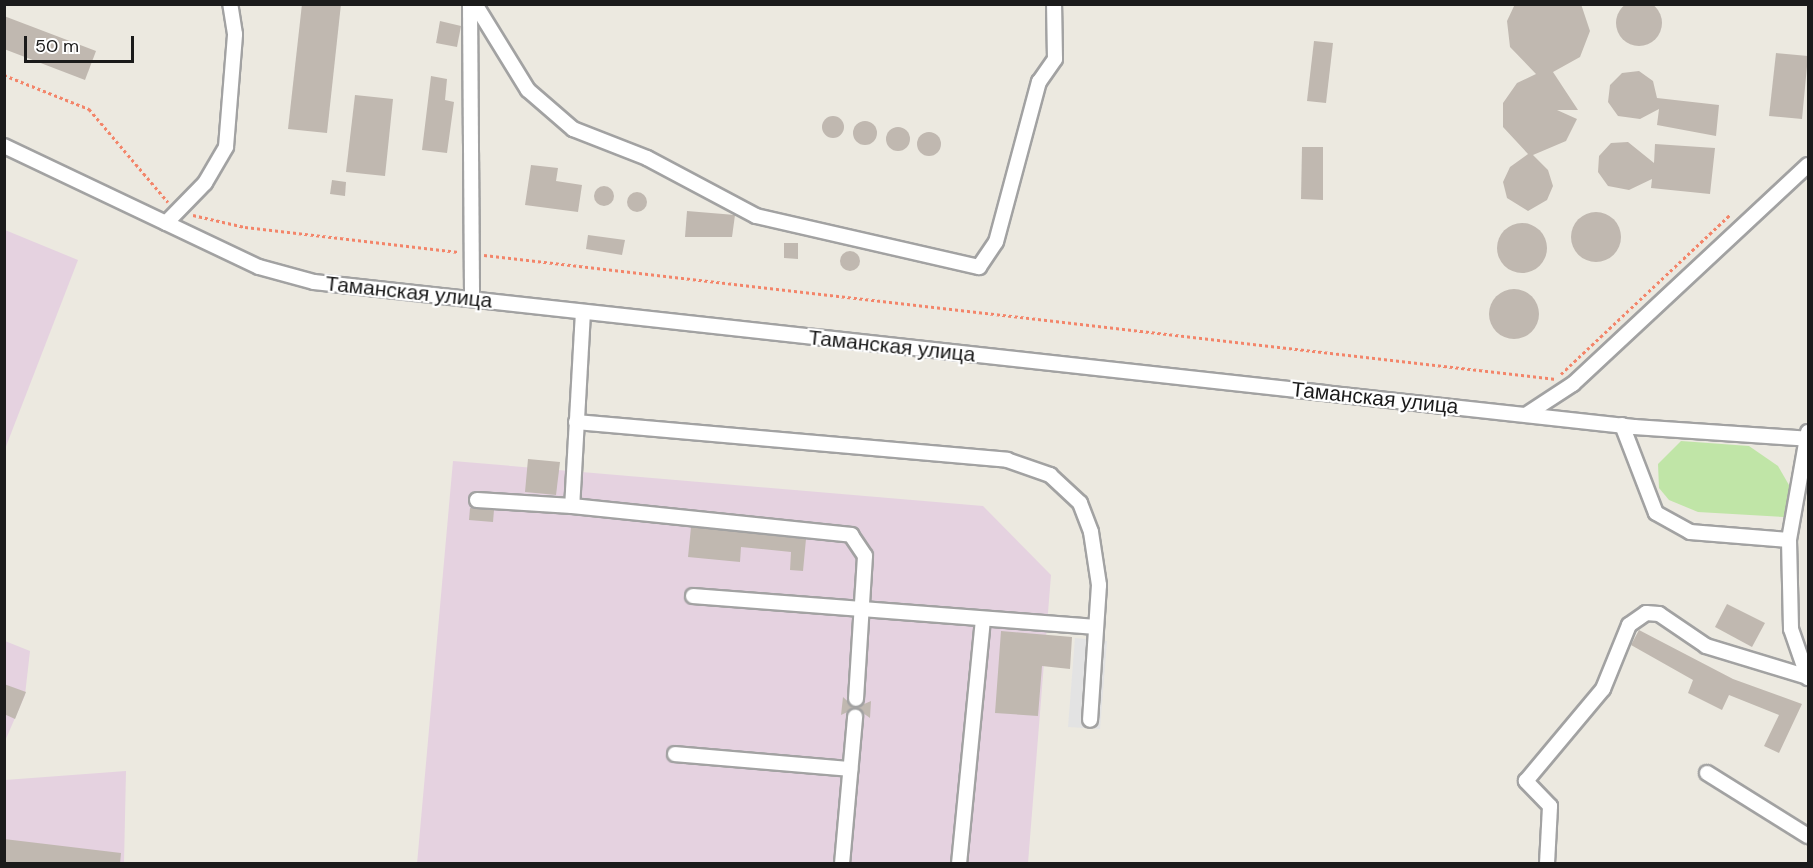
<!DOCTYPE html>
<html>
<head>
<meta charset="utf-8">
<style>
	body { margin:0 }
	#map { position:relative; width:1813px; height:868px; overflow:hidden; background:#ece9e0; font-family:"DM Sans",sans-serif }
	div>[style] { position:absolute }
	.industrial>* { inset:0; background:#e5d2e0 }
	.grass>* { inset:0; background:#c0e5a7 }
	.parking>* { inset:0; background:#e3e3e3 }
	.building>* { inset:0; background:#c0b8b0 }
	.round { border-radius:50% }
	.path>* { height:3px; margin-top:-1.5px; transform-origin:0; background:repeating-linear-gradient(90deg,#f3856a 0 3px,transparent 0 6px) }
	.roads { filter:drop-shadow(2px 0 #a2a2a2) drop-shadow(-2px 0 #a2a2a2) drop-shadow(0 2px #a2a2a2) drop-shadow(0 -2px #a2a2a2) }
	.minor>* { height:14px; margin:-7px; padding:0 7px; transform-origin:7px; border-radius:7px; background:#fff }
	span { translate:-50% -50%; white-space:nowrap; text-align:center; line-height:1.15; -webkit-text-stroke:4.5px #fff; paint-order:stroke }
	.street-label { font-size:21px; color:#1b1b1b }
	.frame { position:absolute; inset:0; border:6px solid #1b1b1b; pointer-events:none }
	.scale { position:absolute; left:24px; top:36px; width:110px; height:27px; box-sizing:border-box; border:3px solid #1b1b1b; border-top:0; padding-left:8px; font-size:18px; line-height:21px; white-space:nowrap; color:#1b1b1b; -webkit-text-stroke:4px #fff; paint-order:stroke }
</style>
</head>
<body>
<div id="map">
	<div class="industrial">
		<div style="clip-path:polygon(5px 230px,78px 260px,5px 449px)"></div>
		<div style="clip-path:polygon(453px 461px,983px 506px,1051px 575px,1028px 863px,417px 864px)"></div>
		<div style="clip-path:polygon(5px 641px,30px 651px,25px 695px,5px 741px)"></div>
		<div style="clip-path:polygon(126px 771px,124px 863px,5px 864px,5px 780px)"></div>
	</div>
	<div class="grass">
		<div style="clip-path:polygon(1681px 441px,1749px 446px,1778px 466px,1793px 492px,1784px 517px,1698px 512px,1669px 500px,1659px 488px,1658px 464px)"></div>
	</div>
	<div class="parking">
		<div style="clip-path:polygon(1075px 638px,1107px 641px,1100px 729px,1068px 727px)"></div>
	</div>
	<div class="building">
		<div class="round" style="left:1616px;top:0;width:46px;height:46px"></div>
		<div style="clip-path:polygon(302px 4px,341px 4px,327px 133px,288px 129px)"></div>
		<div style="clip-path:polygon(1515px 4px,1581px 4px,1590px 31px,1580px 57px,1553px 72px,1578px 110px,1557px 110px,1577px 119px,1566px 141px,1533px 155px,1548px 170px,1553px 186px,1547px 200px,1528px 211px,1507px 198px,1503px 182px,1510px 167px,1528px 154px,1503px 127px,1503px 103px,1517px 83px,1536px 74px,1510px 47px,1507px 21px)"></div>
		<div style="clip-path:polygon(4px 16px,96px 51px,85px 80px,4px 49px)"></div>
		<div style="clip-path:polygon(440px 21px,461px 26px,457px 47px,436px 43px)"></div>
		<div style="clip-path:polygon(1314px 41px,1333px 43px,1326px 103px,1307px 101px)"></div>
		<div style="clip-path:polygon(1776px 53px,1808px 56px,1802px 119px,1769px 116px)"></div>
		<div style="clip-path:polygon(1639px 71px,1653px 81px,1657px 98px,1719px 105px,1716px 136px,1657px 125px,1659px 109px,1640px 119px,1618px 116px,1608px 102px,1610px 85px,1622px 73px)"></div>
		<div style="clip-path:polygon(431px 76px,447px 79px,445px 100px,454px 102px,447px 153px,422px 150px)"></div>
		<div style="clip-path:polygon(355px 95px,393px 99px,385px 176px,346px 172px)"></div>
		<div class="round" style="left:822px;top:116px;width:22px;height:22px"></div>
		<div class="round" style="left:853px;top:121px;width:24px;height:24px"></div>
		<div class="round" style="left:886px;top:127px;width:24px;height:24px"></div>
		<div class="round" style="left:917px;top:132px;width:24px;height:24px"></div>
		<div style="clip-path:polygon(1628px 142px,1654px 163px,1655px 144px,1715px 148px,1710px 194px,1651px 188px,1652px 179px,1629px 190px,1608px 186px,1598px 172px,1599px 156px,1611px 143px)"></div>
		<div style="clip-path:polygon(1302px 147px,1323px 147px,1323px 200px,1301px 199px)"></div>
		<div style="clip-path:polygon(531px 165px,558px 168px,556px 181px,582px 185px,578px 212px,525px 205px)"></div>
		<div style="clip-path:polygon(332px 180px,346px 182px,345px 196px,330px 194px)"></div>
		<div class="round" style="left:594px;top:186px;width:20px;height:20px"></div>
		<div class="round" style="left:627px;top:192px;width:20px;height:20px"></div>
		<div style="clip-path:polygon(687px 211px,735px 215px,732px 237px,685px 237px)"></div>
		<div class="round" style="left:1571px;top:212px;width:50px;height:50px"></div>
		<div class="round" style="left:1497px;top:223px;width:50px;height:50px"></div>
		<div style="clip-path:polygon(588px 235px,625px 240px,622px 255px,586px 249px)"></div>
		<div style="clip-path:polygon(784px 243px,798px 243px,798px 259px,784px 258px)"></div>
		<div class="round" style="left:840px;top:251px;width:20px;height:20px"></div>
		<div class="round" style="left:1489px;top:289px;width:50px;height:50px"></div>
		<div style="clip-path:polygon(528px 459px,560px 462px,556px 495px,525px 492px)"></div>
		<div style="clip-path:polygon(470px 508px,494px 510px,493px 522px,469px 520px)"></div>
		<div style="clip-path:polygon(691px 527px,806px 539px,803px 571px,790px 570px,791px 552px,741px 547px,740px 562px,688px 557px)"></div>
		<div style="clip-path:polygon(1727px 604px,1765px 623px,1752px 647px,1715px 627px)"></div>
		<div style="clip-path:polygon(1639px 630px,1733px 679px,1802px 704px,1779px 753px,1764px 746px,1779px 715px,1729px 695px,1722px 710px,1688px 693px,1693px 680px,1631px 645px)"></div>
		<div style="clip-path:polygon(1001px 631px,1072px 637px,1070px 669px,1042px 666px,1038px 716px,995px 713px)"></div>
		<div style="clip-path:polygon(4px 684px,26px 692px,15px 719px,4px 714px)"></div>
		<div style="clip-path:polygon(843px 697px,855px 708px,871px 701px,870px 718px,856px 708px,841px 715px)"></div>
		<div style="clip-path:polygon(4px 839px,121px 853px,120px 864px,4px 864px)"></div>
	</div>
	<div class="path">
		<div style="left:4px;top:75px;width:92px;rotate:21.8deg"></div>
		<div style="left:89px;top:109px;width:122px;rotate:49.7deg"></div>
		<div style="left:193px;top:215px;width:53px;rotate:13deg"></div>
		<div style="left:245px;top:227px;width:215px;rotate:6.7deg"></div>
		<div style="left:484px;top:255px;width:1079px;rotate:6.6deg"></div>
		<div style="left:1561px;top:374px;width:232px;rotate:-43.3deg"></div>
	</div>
	<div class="roads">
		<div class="minor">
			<div style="left:470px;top:4px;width:295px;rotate:89.6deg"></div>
			<div style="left:475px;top:4px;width:101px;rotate:58.4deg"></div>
			<div style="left:528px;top:90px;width:60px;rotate:40.9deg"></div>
			<div style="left:573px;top:129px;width:79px;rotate:21.4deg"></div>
			<div style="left:647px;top:158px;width:123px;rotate:28deg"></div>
			<div style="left:756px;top:216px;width:229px;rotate:12.9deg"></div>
			<div style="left:979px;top:267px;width:30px;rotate:-56deg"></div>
			<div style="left:996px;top:242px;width:166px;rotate:-75deg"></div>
			<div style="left:1039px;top:82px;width:28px;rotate:-55deg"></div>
			<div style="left:1055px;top:59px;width:55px;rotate:-91deg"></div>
			<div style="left:4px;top:146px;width:282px;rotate:25.4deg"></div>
			<div style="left:259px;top:267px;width:57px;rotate:15.3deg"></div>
			<div style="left:314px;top:282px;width:1328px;rotate:6.27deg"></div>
			<div style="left:1634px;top:427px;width:174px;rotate:3.9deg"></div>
			<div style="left:166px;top:223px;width:56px;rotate:-45.7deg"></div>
			<div style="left:205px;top:183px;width:42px;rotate:-59.7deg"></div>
			<div style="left:226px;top:147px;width:113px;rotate:-85.4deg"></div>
			<div style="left:235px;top:34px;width:30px;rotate:-99deg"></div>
			<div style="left:583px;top:312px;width:194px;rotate:93.2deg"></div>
			<div style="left:572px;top:506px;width:281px;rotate:5.9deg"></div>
			<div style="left:851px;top:535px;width:25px;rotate:56deg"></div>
			<div style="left:865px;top:556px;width:143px;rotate:93.6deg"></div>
			<div style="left:1527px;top:414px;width:55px;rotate:-33.1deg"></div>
			<div style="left:1573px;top:384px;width:321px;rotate:-43deg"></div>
			<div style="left:576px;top:422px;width:433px;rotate:5deg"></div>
			<div style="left:1007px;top:460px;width:46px;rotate:19.2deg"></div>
			<div style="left:1050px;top:475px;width:41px;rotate:43deg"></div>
			<div style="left:1080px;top:503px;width:31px;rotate:69deg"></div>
			<div style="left:1091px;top:532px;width:54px;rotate:81.4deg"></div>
			<div style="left:1099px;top:585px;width:135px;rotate:93.8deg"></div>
			<div style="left:1622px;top:425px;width:94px;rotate:68.9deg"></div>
			<div style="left:1656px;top:513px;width:39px;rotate:29deg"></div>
			<div style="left:1690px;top:532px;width:99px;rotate:4.6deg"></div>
			<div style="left:1808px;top:432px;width:110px;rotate:100deg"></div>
			<div style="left:1789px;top:540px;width:89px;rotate:88.7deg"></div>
			<div style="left:1791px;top:629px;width:52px;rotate:70.9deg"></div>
			<div style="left:477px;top:500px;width:95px;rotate:3.6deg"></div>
			<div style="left:693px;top:596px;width:404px;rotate:4.4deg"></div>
			<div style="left:675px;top:754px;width:176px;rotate:4.9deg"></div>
			<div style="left:1707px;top:773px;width:119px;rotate:32deg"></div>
			<div style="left:842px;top:864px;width:148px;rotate:-84.9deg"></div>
			<div style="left:959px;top:864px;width:244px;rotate:-84.4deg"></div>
			<div style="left:1547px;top:864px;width:58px;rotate:-87deg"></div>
			<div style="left:1550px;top:806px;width:35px;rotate:-134deg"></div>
			<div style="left:1526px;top:781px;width:120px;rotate:-50.1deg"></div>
			<div style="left:1603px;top:689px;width:69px;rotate:-67.9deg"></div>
			<div style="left:1629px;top:625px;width:21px;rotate:-35deg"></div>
			<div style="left:1646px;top:613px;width:13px;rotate:4deg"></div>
			<div style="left:1659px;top:614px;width:57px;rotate:34.2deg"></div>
			<div style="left:1706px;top:646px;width:103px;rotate:16.9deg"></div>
		</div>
	</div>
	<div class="street-label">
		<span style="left:409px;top:292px;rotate:6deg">Таманская улица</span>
		<span style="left:892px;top:346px;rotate:6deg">Таманская улица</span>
		<span style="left:1375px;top:398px;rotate:6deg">Таманская улица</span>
	</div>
	<div class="frame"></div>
	<div class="scale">50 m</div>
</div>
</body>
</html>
